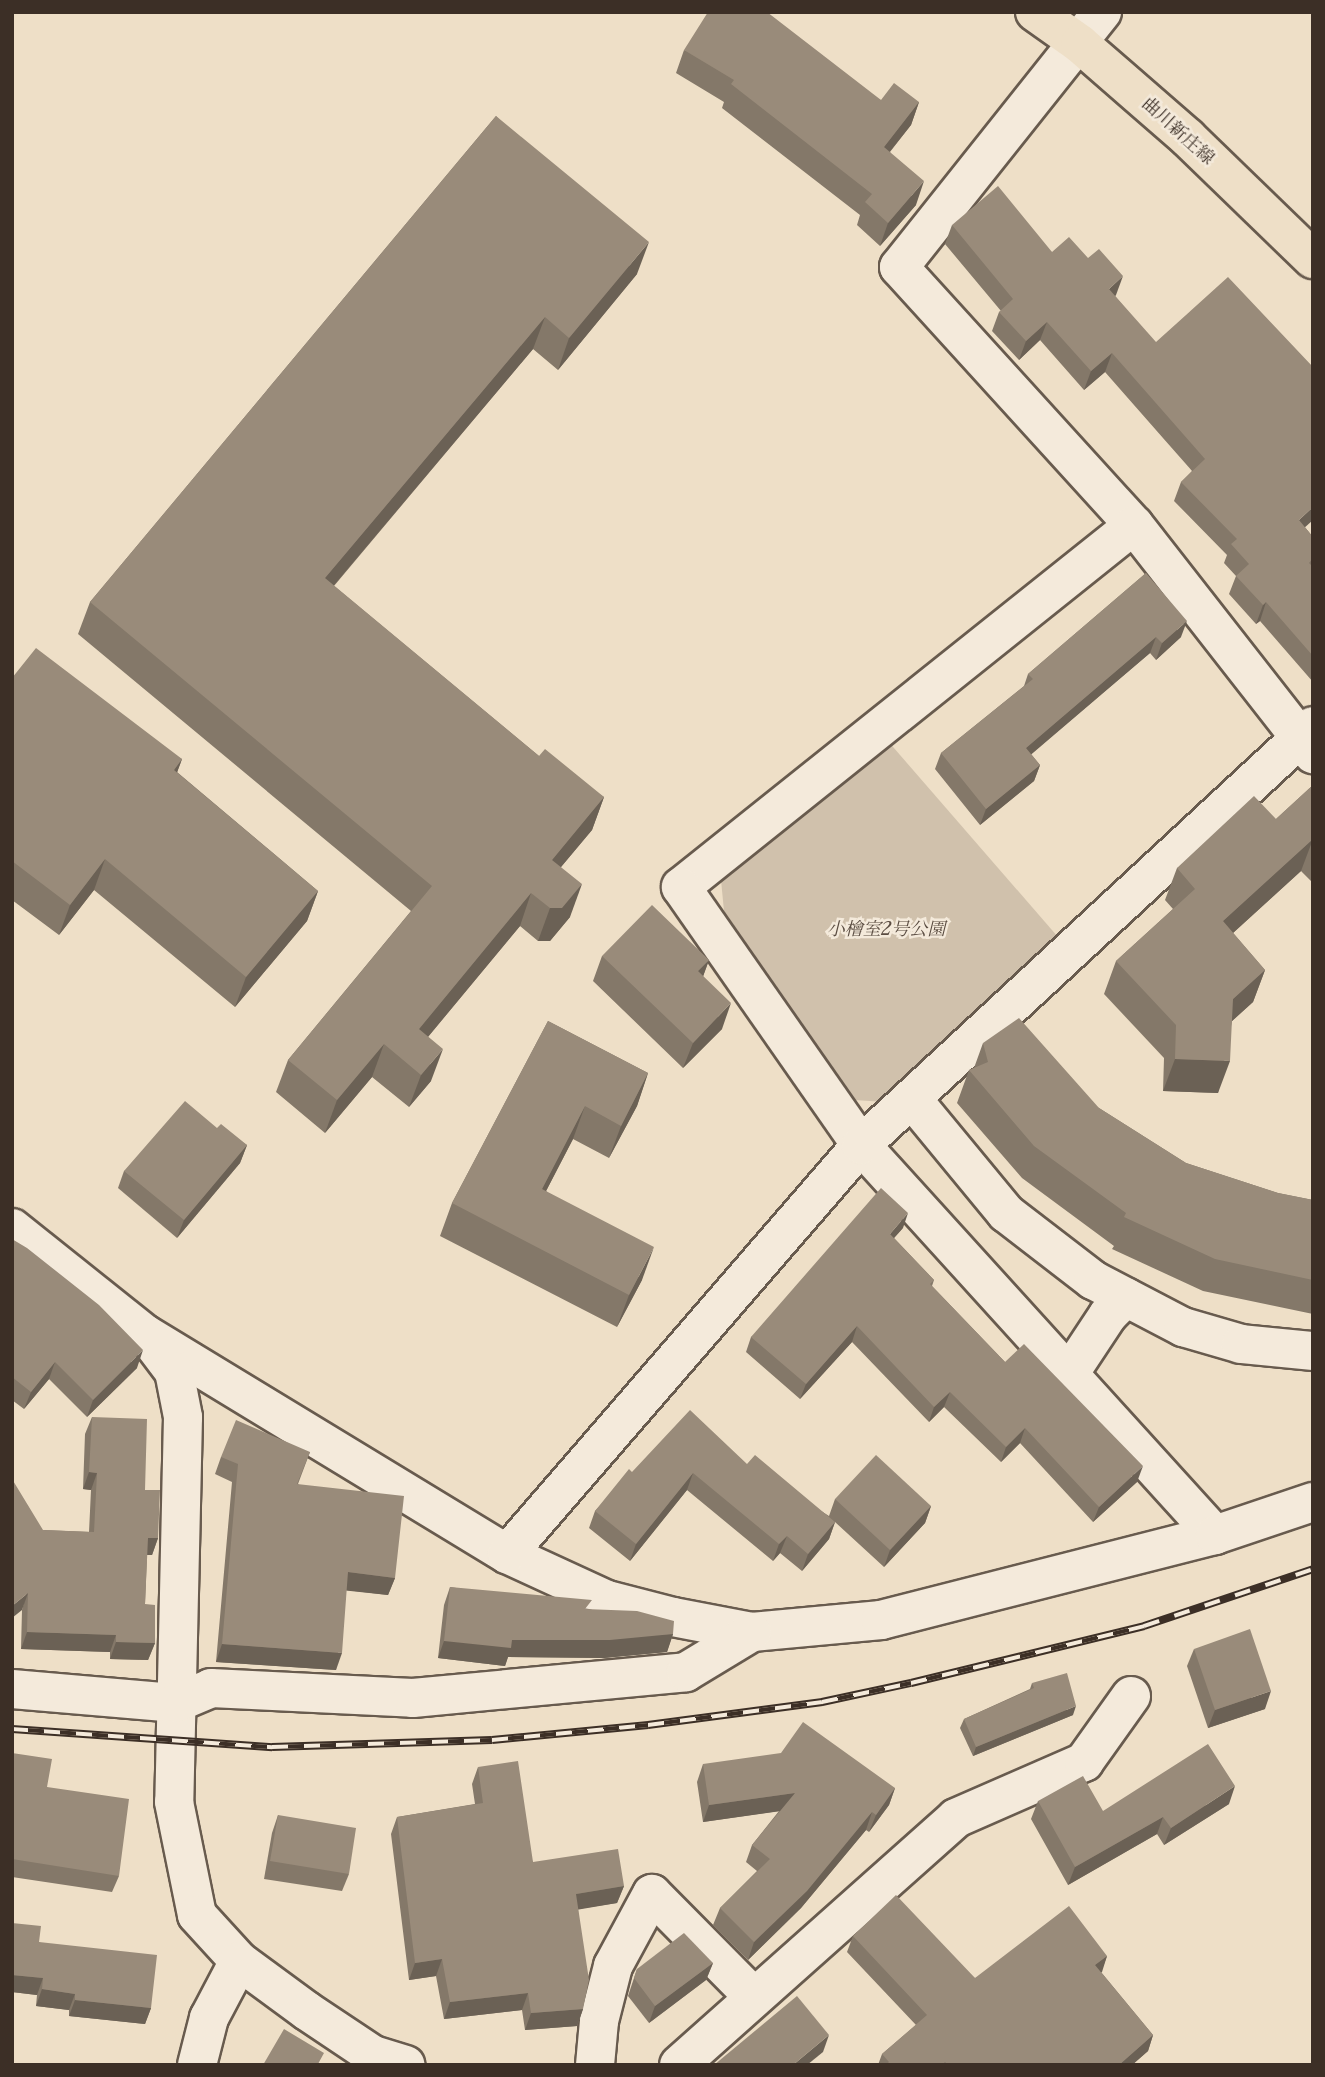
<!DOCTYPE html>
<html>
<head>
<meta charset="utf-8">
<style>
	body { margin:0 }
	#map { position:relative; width:1325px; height:2077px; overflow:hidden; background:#eedfc7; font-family:"Libre Caslon Text","Noto Serif JP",serif }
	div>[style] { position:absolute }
	.green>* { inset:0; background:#d0c1ac }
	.roads { filter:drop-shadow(2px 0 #685b4e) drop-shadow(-2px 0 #685b4e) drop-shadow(0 2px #685b4e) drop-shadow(0 -2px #685b4e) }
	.minor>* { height:38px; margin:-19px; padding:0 19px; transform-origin:19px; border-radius:19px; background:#f4eadb }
	.major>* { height:38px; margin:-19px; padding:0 19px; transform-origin:19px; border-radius:19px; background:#eedfc7 }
	.rail>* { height:8px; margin-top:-4px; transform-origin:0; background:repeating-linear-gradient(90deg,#f4eadb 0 16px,#3c2f26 0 32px); box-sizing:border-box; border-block:2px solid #3c2f26 }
	.wall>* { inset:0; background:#847869 }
	.shaded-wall>* { inset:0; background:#6b6155 }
	.building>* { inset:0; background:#998b7a }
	span { translate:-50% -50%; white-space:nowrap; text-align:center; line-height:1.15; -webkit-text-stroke:5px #f4eadb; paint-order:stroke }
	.street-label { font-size:18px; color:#3c2f26 }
	.park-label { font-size:18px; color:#5a4c41; font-style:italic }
	.frame { position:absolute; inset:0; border:14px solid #3c2f26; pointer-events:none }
</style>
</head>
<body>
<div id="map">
	<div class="green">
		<div style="clip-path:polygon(887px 740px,1058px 937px,885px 1102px,854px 1100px,724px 911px,721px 880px)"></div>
	</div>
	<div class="roads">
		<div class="minor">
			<div style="left:1102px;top:12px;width:326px;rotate:128.5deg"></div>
			<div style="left:899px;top:267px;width:349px;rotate:47.7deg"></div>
			<div style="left:1134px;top:525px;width:291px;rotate:52deg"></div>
			<div style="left:1134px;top:525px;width:580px;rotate:141.37deg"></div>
			<div style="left:681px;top:887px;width:315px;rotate:55.1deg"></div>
			<div style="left:861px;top:1145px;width:527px;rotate:47.77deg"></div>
			<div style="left:912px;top:1099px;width:148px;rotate:50.5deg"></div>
			<div style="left:1006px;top:1213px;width:110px;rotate:37.6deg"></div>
			<div style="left:1093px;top:1280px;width:102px;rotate:27.6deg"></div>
			<div style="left:1183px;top:1327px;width:60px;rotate:16.3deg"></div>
			<div style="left:1241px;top:1344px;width:72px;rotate:5.6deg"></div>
			<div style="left:12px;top:1228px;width:170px;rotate:38.6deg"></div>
			<div style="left:145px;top:1334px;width:424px;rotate:31.3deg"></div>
			<div style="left:507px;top:1554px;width:110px;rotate:24.7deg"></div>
			<div style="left:607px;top:1600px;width:68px;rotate:14.4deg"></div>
			<div style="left:673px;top:1617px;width:80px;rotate:10.8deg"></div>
			<div style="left:752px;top:1632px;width:130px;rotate:-5.3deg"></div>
			<div style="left:881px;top:1620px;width:345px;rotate:-14.3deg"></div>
			<div style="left:1215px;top:1535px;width:103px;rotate:-18.6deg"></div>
			<div style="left:151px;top:1341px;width:38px;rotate:53deg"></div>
			<div style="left:174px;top:1371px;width:47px;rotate:78.9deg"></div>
			<div style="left:183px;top:1417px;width:385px;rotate:91.3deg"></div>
			<div style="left:174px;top:1802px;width:115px;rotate:78.5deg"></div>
			<div style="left:197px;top:1915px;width:62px;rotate:47.6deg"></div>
			<div style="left:239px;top:1961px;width:84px;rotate:36.3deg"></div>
			<div style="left:307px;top:2011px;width:79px;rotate:33.7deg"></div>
			<div style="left:373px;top:2055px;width:34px;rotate:17deg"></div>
			<div style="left:1069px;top:1374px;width:71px;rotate:-56.5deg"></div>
			<div style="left:1108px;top:1315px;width:25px;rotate:-45deg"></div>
			<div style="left:507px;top:1554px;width:541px;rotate:-49.12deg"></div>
			<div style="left:861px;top:1145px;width:616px;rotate:-42.83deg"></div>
			<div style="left:12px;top:1689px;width:165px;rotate:4.9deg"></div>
			<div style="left:176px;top:1703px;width:38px;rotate:-23deg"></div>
			<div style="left:211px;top:1688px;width:202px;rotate:2.8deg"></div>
			<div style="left:413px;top:1698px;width:274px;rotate:-5.4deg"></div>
			<div style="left:686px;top:1672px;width:77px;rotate:-31.2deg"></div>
			<div style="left:197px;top:2065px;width:49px;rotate:-75.7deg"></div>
			<div style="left:209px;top:2018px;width:64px;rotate:-62.2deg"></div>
			<div style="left:595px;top:2065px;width:44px;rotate:-84.8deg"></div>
			<div style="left:599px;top:2021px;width:57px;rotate:-75.7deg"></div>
			<div style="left:613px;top:1966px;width:82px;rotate:-61.6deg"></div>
			<div style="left:652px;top:1894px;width:145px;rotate:45.3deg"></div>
			<div style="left:679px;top:2065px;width:371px;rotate:-41.7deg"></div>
			<div style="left:956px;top:1818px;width:140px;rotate:-23.6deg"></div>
			<div style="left:1084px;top:1762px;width:81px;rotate:-54.5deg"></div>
		</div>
		<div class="major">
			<div style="left:1035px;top:12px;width:55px;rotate:35.4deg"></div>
			<div style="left:1080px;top:44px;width:143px;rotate:41deg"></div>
			<div style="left:1188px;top:138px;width:174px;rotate:44.1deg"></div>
		</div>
	</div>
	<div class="rail">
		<div style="left:12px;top:1729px;width:261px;rotate:4deg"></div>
		<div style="left:272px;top:1747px;width:220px;rotate:-1.8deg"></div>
		<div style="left:492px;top:1740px;width:157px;rotate:-5.5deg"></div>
		<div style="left:648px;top:1725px;width:176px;rotate:-7.5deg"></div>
		<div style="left:822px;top:1702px;width:91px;rotate:-12.1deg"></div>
		<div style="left:911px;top:1683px;width:240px;rotate:-13.7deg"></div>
		<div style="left:1144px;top:1626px;width:178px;rotate:-18.6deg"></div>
	</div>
	<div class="wall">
		<div style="clip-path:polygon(684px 50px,881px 100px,919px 102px,911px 125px,890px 152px,916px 205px,880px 246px,857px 225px,860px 215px,722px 108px,724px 102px,676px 73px)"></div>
		<div style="clip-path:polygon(496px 116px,637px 274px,558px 370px,533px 349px,334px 586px,539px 756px,604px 797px,592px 830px,561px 867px,570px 917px,550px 941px,538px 941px,520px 926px,428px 1037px,431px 1081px,409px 1107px,372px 1077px,325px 1133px,276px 1092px,288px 1060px,411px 911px,78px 634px,90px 602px)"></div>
		<div style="clip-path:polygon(952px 225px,1052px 252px,1116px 295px,1115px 296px,1313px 537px,1313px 682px,1260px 621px,1256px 624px,1229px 594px,1236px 576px,1224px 563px,1227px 555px,1174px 501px,1181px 482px,1192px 471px,1105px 372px,1084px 390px,1040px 340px,1019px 360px,992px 331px,999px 312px,1001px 311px,945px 244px)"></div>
		<div style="clip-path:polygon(1146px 573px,1181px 637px,1156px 660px,1150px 653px,1031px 754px,1040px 765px,1034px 781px,980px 825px,935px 769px,941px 753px,1024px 686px,1028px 674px)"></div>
		<div style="clip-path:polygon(12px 678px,182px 759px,177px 772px,318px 891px,307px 921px,235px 1007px,94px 890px,59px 935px,12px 900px)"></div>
		<div style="clip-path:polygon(1313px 785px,1313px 883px,1301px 871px,1233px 933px,1265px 970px,1253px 1002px,1232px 1021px,1218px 1093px,1163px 1091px,1164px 1058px,1104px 994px,1116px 961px,1173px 909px,1165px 900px,1177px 868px,1276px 819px)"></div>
		<div style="clip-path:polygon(602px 956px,709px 960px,703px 976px,722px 1029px,683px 1068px,593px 981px)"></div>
		<div style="clip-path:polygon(548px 1021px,648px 1073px,637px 1106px,609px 1158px,573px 1139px,546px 1191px,642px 1280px,617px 1327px,440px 1236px,452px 1203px)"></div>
		<div style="clip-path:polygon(983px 1043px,1099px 1108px,1186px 1163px,1278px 1193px,1313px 1200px,1313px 1314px,1203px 1291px,1112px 1249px,1114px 1246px,1022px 1178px,957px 1103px,969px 1070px,974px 1068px)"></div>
		<div style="clip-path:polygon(217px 1128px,247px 1145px,240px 1163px,177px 1238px,118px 1188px,124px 1171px)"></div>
		<div style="clip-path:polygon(903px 1228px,894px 1238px,934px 1280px,932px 1286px,1005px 1362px,1137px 1482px,1093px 1522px,1020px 1443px,1001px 1462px,944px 1407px,929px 1422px,852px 1342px,800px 1399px,746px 1352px,751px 1337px)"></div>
		<div style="clip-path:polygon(12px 1239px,137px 1368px,87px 1417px,49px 1379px,24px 1409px,12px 1400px)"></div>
		<div style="clip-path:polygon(92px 1417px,145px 1490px,158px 1538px,152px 1555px,147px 1555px,145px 1604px,155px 1643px,148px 1660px,110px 1659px,110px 1652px,21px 1649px,22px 1610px,43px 1530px,89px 1532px,91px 1490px,83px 1489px,85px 1434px)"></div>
		<div style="clip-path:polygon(310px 1452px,298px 1484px,395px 1578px,388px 1595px,346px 1590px,336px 1670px,216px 1662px,232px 1482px,215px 1474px,221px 1457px)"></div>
		<div style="clip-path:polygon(747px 1464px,829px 1516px,835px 1499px,931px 1506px,925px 1523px,884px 1567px,835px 1522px,829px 1539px,802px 1571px,780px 1553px,773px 1561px,687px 1490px,630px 1561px,589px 1528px,595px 1511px,632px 1472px)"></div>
		<div style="clip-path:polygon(450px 1587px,589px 1609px,673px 1634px,667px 1652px,604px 1658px,508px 1657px,505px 1666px,438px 1658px,444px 1605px)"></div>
		<div style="clip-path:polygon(1194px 1649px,1265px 1709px,1208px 1728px,1187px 1666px)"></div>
		<div style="clip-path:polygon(1032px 1683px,1073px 1715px,973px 1756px,960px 1728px,964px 1719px,1030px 1689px)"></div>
		<div style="clip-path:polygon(12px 1753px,47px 1787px,119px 1876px,112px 1892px,12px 1877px)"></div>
		<div style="clip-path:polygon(703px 1764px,895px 1788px,889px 1805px,869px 1832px,866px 1830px,801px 1908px,748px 1960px,713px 1925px,720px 1908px,757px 1871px,746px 1862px,752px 1845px,779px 1811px,703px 1822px,697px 1782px)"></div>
		<div style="clip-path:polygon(478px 1767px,533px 1862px,624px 1886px,617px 1903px,578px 1909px,583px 2009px,577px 2026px,525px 2030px,522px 2010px,444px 2019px,436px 1976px,409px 1980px,391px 1834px,397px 1817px,475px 1804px,472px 1784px)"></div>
		<div style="clip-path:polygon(1038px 1801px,1103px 1811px,1229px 1804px,1164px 1845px,1157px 1834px,1068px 1885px,1031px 1819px)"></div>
		<div style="clip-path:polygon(278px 1815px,349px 1874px,342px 1891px,264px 1879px,272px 1833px)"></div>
		<div style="clip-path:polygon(12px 1923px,39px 1942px,151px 2008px,145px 2024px,69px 2016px,69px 2010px,36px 2006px,37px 1995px,12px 1992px)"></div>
		<div style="clip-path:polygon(853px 1936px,975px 1978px,1107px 1956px,1101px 1972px,1153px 2035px,1148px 2051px,1132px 2065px,878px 2065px,882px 2054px,916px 2025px,847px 1952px)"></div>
		<div style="clip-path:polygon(713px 1963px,706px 1980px,649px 2023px,628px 1996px,637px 1969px)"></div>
	</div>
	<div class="shaded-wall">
		<div style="clip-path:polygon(919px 102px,911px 125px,875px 170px,884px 147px)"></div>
		<div style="clip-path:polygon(924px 181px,916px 205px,880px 246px,888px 223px)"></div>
		<div style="clip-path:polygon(649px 242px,637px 274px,558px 370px,569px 338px)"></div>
		<div style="clip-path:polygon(1123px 276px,1116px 295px,1102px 308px,1109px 289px)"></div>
		<div style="clip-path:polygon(545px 317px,533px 349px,313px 610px,325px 578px)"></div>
		<div style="clip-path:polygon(1047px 322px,1040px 340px,1019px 360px,1026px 341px)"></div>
		<div style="clip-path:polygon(1112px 353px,1105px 372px,1084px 390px,1091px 371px)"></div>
		<div style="clip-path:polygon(1313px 507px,1313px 520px,1292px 539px,1299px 520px)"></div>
		<div style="clip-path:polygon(1266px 602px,1260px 621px,1256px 624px,1263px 605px)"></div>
		<div style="clip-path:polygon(1187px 621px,1181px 637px,1156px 660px,1162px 643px)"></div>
		<div style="clip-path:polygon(1156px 637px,1150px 653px,1020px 764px,1026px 748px)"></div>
		<div style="clip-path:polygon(182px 759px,171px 789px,174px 770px)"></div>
		<div style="clip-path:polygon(1040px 765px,1034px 781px,980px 825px,986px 809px)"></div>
		<div style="clip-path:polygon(604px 797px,592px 830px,540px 892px,552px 860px)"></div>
		<div style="clip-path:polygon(1313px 839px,1301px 871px,1211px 953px,1223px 921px)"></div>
		<div style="clip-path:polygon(105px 859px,94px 890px,59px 935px,70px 905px)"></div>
		<div style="clip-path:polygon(582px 884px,570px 917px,550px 941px,538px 941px,550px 908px)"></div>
		<div style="clip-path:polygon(318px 891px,307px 921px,235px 1007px,246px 977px)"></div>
		<div style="clip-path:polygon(531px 893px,520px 926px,407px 1062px,419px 1029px)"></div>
		<div style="clip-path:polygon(709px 960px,700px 985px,698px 971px)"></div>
		<div style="clip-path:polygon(1265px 970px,1253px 1002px,1221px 1031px,1233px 999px)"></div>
		<div style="clip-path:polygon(731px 1003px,722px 1029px,683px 1068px,693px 1043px)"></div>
		<div style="clip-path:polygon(384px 1044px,372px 1077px,325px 1133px,337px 1100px)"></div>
		<div style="clip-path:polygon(443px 1049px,431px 1081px,409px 1107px,421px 1075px)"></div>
		<div style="clip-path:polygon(1175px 1059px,1230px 1061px,1218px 1093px,1163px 1091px)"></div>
		<div style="clip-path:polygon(648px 1073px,637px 1106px,609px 1158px,621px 1126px)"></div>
		<div style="clip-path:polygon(585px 1106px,573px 1139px,530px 1222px,542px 1189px)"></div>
		<div style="clip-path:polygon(247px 1145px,240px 1163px,177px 1238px,184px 1220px)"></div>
		<div style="clip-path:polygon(908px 1213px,903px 1228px,884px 1249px,890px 1234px)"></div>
		<div style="clip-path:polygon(654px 1247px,642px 1280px,617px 1327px,629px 1295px)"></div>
		<div style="clip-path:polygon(857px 1326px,852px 1342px,800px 1399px,806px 1384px)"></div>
		<div style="clip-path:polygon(143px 1350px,137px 1368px,87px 1417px,93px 1400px)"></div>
		<div style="clip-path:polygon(55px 1362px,49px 1379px,24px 1409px,31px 1392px)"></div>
		<div style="clip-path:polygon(950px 1392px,944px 1407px,929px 1422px,934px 1407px)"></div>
		<div style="clip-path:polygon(1025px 1428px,1020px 1443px,1001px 1462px,1006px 1447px)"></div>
		<div style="clip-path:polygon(1143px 1466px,1137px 1482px,1093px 1522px,1099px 1507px)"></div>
		<div style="clip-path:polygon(89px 1472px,97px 1473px,91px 1490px,83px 1489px)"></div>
		<div style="clip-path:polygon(693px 1473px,687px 1490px,630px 1561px,636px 1544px)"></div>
		<div style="clip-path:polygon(931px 1506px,925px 1523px,884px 1567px,890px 1550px)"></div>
		<div style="clip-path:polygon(835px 1522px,829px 1539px,802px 1571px,808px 1554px)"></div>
		<div style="clip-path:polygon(787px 1536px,780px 1553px,773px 1561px,779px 1544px)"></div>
		<div style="clip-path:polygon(148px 1538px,158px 1538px,152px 1555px,142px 1555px)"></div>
		<div style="clip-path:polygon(348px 1572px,395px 1578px,388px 1595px,341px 1590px)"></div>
		<div style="clip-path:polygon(28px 1593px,22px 1610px,12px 1618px,12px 1606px)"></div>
		<div style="clip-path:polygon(27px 1632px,116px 1635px,110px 1652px,21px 1649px)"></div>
		<div style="clip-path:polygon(673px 1634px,667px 1652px,604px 1658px,508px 1657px,505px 1666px,438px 1658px,444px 1641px,512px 1640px)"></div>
		<div style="clip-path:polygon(116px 1642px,155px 1643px,148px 1660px,110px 1659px)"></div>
		<div style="clip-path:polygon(222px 1644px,342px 1653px,336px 1670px,216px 1662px)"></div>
		<div style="clip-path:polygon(1271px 1691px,1265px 1709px,1208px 1728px,1215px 1710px)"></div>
		<div style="clip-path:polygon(1076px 1706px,1073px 1715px,973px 1756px,976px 1747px)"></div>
		<div style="clip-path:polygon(1235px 1786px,1229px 1804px,1164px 1845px,1171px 1828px)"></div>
		<div style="clip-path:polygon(895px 1788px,889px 1805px,869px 1832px,876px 1815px)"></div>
		<div style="clip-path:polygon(795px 1793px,788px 1810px,703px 1822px,709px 1805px)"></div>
		<div style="clip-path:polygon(872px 1812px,866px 1830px,801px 1908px,748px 1960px,754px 1942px)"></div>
		<div style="clip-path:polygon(1163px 1817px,1157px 1834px,1068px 1885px,1075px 1867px)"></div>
		<div style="clip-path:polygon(624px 1886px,617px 1903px,570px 1911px,576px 1894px)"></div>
		<div style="clip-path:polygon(1107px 1956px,1102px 1972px,1089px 1981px,1095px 1965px)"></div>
		<div style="clip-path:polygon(442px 1959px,436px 1976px,409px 1980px,415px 1963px)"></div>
		<div style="clip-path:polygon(713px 1963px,706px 1980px,649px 2023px,655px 2006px)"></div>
		<div style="clip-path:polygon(12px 1975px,43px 1978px,37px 1995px,12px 1992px)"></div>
		<div style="clip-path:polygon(42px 1989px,75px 1994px,69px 2010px,36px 2006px)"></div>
		<div style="clip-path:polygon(528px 1993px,522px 2010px,444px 2019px,450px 2002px)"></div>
		<div style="clip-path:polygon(75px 2000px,151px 2008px,145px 2024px,69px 2016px)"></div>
		<div style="clip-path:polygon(583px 2009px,577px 2026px,525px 2030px,531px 2013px)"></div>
		<div style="clip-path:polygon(829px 2035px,823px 2052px,807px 2065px,793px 2065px)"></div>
		<div style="clip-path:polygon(1153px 2035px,1148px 2051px,1132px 2065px,1119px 2065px)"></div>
	</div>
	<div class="building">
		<div style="clip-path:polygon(708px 12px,767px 12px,881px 100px,894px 83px,919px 102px,884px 147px,924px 181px,888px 223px,865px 202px,872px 194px,731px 84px,734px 80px,684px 50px)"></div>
		<div style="clip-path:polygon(496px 116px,649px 242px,569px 338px,545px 317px,325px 578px,539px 756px,545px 749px,604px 797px,552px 860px,582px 884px,562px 908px,550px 908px,531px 893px,419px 1029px,443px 1049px,421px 1075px,384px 1044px,337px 1100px,288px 1060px,432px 886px,90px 602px)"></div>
		<div style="clip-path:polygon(998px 186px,1052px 252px,1069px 237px,1088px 258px,1099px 249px,1123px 276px,1109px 289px,1156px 342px,1228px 277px,1313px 367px,1313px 507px,1299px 520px,1313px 537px,1313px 558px,1309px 563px,1313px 567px,1313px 656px,1266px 602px,1263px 605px,1236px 576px,1249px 564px,1231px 544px,1237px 539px,1181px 482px,1205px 459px,1112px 353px,1091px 371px,1047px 322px,1026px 341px,999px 312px,1013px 299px,952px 225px)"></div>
		<div style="clip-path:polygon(1146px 573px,1187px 621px,1162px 643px,1156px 637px,1026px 748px,1040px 765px,986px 809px,941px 753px,1033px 679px,1028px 674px)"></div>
		<div style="clip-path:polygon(36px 648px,182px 759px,174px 770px,318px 891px,246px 977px,105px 859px,70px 905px,12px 861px,12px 678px)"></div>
		<div style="clip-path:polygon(1313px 785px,1313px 839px,1223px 921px,1265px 970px,1233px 999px,1230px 1061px,1175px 1059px,1176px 1025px,1116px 961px,1195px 889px,1177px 868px,1254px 796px,1276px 819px)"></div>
		<div style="clip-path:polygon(652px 905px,709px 960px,698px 971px,731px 1003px,693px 1043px,602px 956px)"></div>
		<div style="clip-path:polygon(1019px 1018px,1099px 1108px,1186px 1163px,1278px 1193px,1313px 1200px,1313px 1280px,1215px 1259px,1124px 1217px,1126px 1213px,1034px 1146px,969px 1070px,988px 1062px,983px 1043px)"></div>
		<div style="clip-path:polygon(548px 1021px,648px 1073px,621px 1126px,585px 1106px,542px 1189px,654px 1247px,629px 1295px,452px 1203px)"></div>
		<div style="clip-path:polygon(185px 1101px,217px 1128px,221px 1124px,247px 1145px,184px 1220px,124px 1171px)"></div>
		<div style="clip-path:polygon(881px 1188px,908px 1213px,890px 1234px,934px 1280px,930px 1284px,1005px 1362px,1024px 1344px,1143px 1466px,1099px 1507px,1025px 1428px,1006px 1447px,950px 1392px,934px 1407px,857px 1326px,806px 1384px,751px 1337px)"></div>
		<div style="clip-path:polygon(12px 1239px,27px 1248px,99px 1305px,143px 1350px,93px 1400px,55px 1362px,31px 1392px,12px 1377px)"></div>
		<div style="clip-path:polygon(690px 1410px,747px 1464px,755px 1455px,835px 1522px,808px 1554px,787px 1536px,779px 1544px,693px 1473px,636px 1544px,595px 1511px,629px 1469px,632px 1472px)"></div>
		<div style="clip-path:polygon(92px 1417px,147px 1419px,145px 1490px,160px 1490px,158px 1538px,148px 1538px,145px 1604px,155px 1605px,155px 1643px,116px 1642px,116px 1635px,27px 1632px,28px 1593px,12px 1606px,12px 1479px,43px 1530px,94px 1532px,97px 1473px,89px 1472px)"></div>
		<div style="clip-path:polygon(236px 1420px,310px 1452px,297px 1484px,404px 1496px,395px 1578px,348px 1572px,342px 1653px,222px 1644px,238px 1464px,221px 1457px)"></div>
		<div style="clip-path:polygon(876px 1455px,931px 1506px,890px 1550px,835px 1499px)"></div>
		<div style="clip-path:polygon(450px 1587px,592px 1600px,585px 1609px,637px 1611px,674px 1621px,673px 1634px,610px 1640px,512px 1640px,511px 1648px,444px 1641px)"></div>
		<div style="clip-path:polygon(1250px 1629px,1271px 1691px,1215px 1710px,1194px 1649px)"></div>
		<div style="clip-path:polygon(1067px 1673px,1076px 1706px,976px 1747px,964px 1719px,1034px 1688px,1032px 1683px)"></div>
		<div style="clip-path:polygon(803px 1722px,895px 1788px,876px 1815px,872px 1812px,807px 1891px,754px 1942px,720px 1908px,770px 1859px,752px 1845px,795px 1793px,709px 1805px,703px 1764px,781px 1753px)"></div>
		<div style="clip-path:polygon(1208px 1744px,1235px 1786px,1171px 1828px,1163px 1817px,1075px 1867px,1038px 1801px,1083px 1776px,1103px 1811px)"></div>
		<div style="clip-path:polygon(12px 1753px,52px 1759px,47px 1787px,129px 1799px,119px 1876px,12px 1859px)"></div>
		<div style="clip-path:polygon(518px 1761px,533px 1862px,618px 1849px,624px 1886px,576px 1894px,589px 1980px,583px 2009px,531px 2013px,528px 1993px,450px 2002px,442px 1959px,415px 1963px,397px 1817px,483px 1803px,478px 1767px)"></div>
		<div style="clip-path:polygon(278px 1815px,356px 1828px,349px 1874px,270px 1861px)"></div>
		<div style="clip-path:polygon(896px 1895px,975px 1978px,1069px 1906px,1107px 1956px,1095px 1965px,1153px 2035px,1119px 2065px,948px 2065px,945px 2062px,942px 2065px,886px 2065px,889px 2062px,882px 2054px,927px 2015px,853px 1936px)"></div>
		<div style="clip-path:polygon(12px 1923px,41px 1926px,39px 1942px,157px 1955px,151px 2008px,75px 2000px,75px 1994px,42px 1989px,43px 1978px,12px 1975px)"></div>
		<div style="clip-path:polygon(684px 1933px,713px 1963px,655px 2006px,634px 1978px,637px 1969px)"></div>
		<div style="clip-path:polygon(797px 1996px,829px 2035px,793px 2065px,714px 2065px)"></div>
		<div style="clip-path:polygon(284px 2029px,324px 2053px,318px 2064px,319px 2065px,263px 2065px)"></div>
	</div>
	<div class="street-label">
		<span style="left:1178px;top:131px;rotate:42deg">曲川新庄線</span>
	</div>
	<div class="park-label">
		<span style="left:886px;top:929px">小檜室2号公園</span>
	</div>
	<div class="frame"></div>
</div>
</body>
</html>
